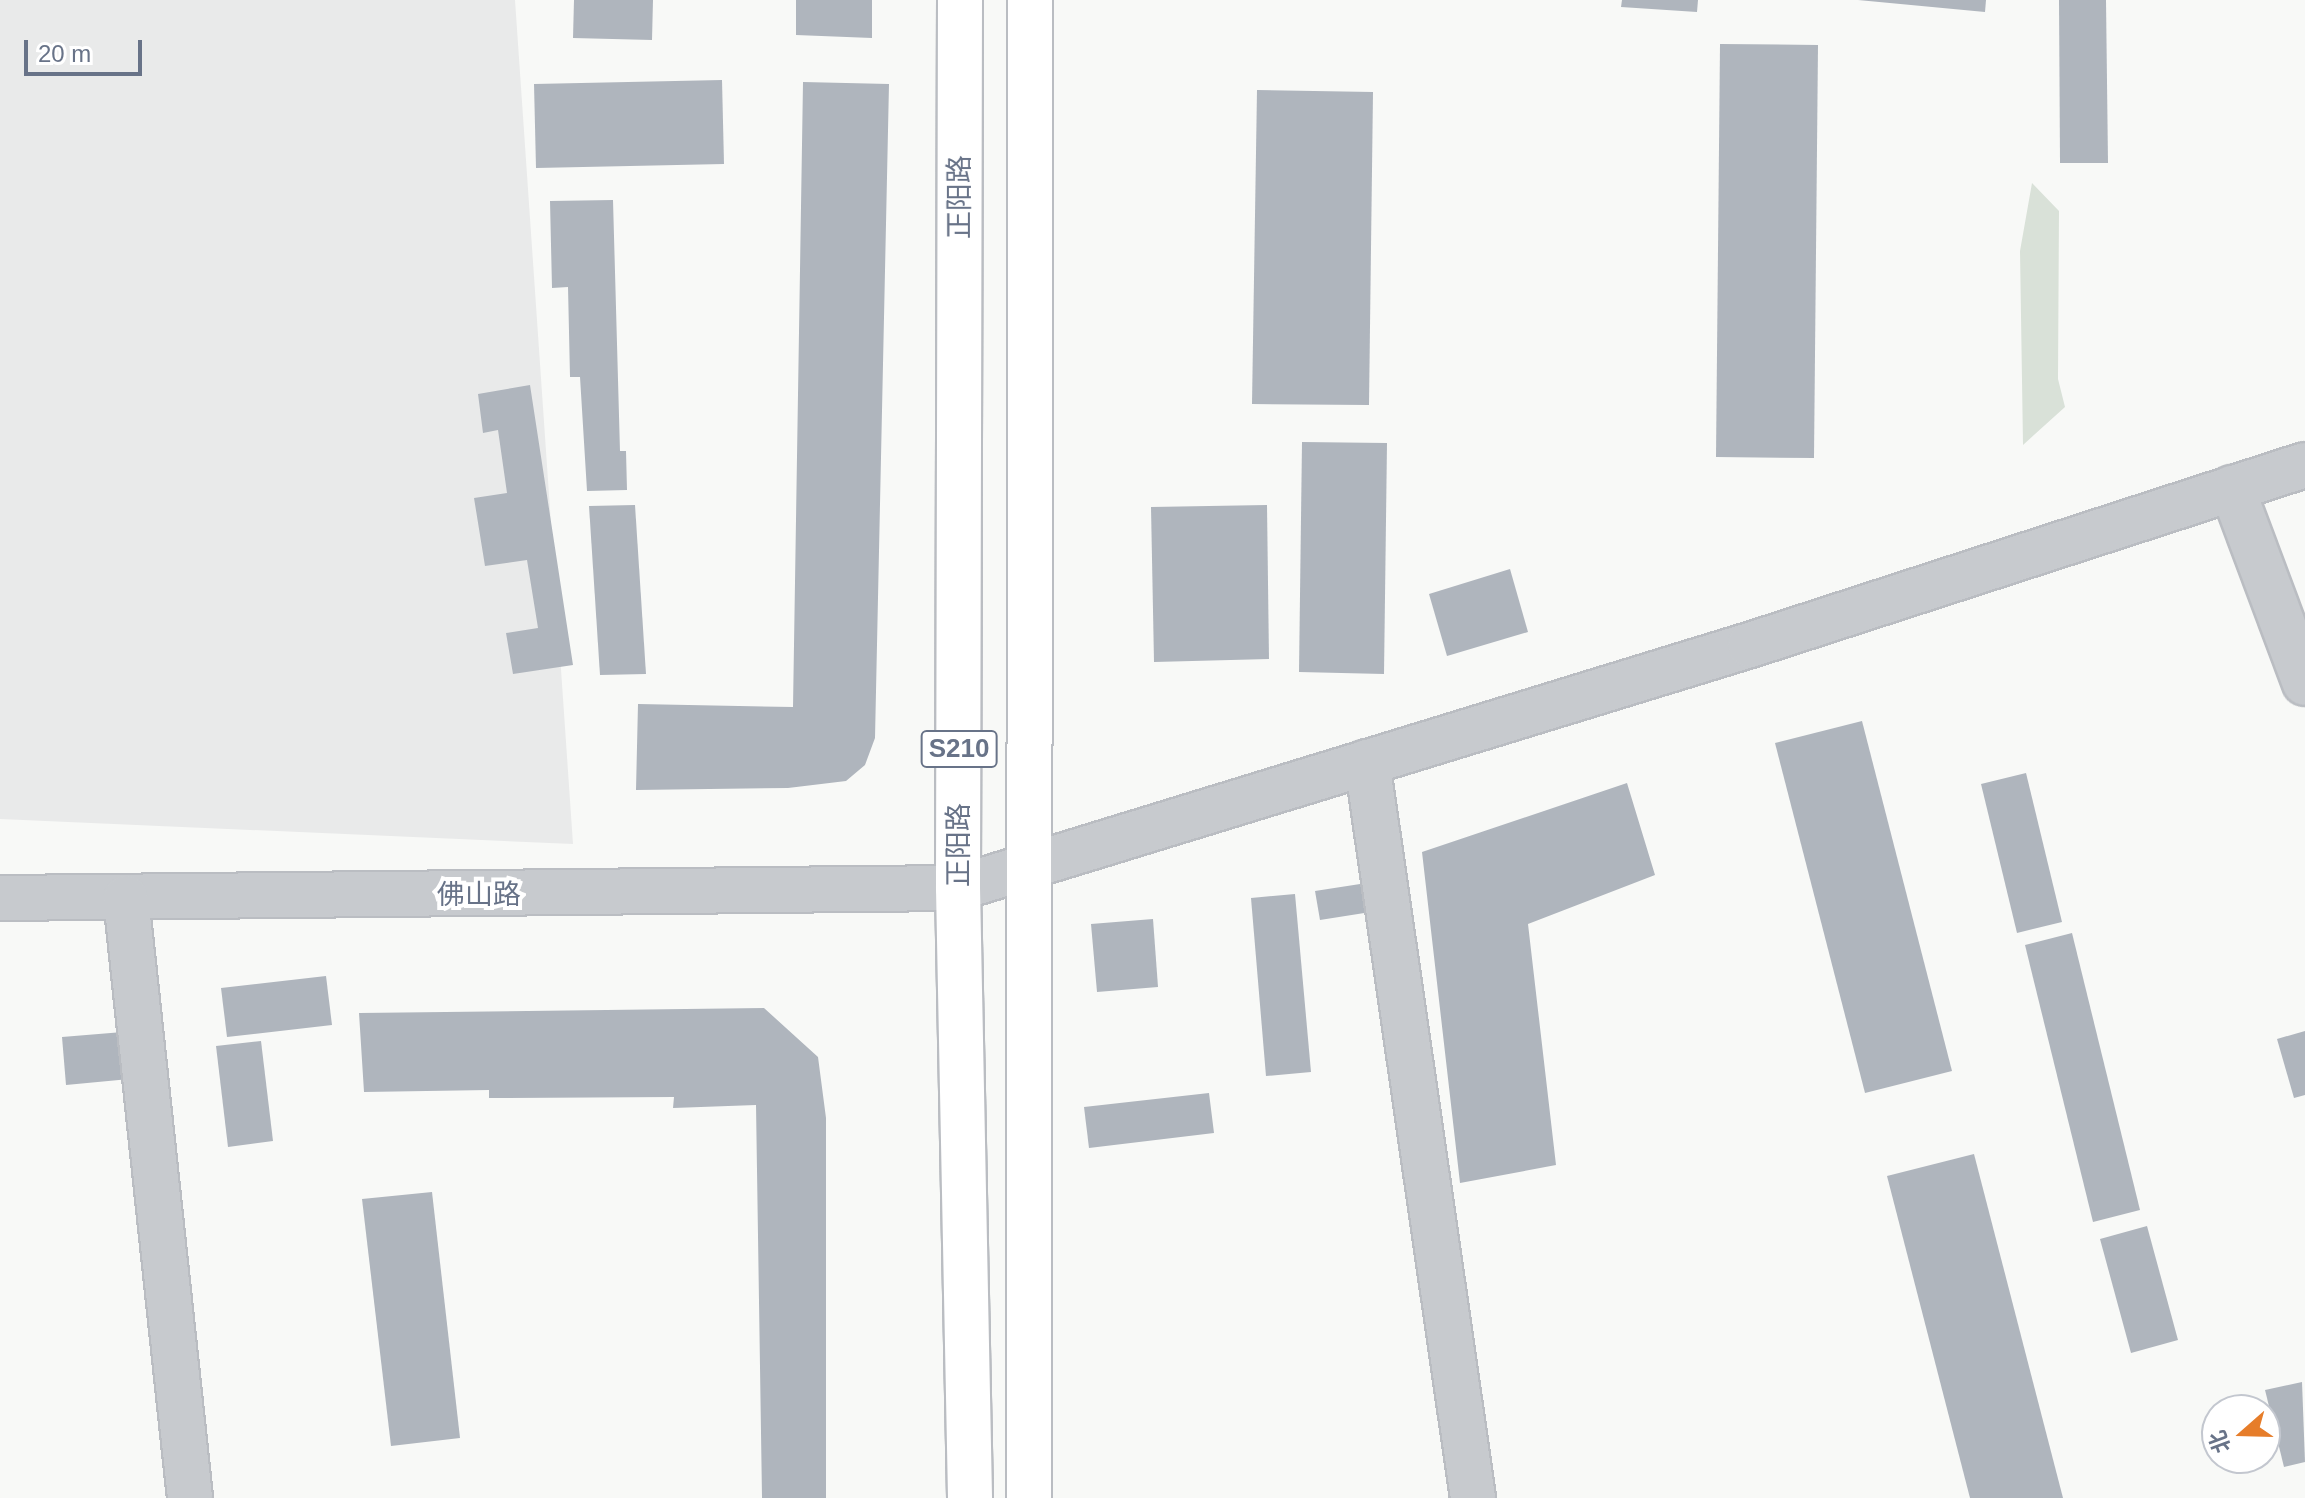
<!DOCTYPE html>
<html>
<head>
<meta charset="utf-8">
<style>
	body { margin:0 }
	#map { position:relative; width:2305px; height:1498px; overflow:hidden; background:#f8f9f7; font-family:Helvetica,"Noto Sans SC",sans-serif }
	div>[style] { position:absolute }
	.built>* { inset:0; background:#e9eaea }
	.green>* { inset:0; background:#d9e1d8 }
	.building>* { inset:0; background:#afb5bd }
	.roads { filter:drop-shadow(2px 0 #babdc2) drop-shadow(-2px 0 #babdc2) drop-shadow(0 2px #babdc2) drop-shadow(0 -2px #babdc2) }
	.minor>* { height:44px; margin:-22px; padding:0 22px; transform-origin:22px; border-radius:22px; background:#c7cace }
	.major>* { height:44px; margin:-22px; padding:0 22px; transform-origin:22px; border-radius:22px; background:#fff }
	span { translate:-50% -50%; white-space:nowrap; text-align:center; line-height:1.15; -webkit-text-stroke:8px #fff; paint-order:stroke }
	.shield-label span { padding:2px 6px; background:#fff; border:2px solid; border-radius:6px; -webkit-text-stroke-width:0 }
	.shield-label { font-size:26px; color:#687388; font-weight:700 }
	.street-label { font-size:28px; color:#687388 }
	.north { position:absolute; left:2201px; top:1394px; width:80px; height:80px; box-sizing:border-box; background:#fff; border:2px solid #c3c7cf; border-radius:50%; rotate:250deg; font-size:22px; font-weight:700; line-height:32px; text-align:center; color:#687388 }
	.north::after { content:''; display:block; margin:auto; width:28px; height:36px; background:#e67d2a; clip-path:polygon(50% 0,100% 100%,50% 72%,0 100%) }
	.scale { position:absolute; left:24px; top:40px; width:118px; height:36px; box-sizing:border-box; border:4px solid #687388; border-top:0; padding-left:10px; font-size:24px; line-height:28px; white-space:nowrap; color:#687388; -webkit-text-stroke:6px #fff; paint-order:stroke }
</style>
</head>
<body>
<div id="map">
	<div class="built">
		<div style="clip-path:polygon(0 0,515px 0,573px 844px,0 819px)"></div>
	</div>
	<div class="green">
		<div style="clip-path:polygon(2032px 183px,2059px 211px,2058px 379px,2065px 407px,2023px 445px,2020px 251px)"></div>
	</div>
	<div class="building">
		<div style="clip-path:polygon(574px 0,653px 0,652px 40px,573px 38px)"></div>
		<div style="clip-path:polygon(796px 0,872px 0,872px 38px,796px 35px)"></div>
		<div style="clip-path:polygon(1622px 0,1698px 0,1697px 12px,1621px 7px)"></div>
		<div style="clip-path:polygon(1858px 0,1986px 0,1985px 12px)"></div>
		<div style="clip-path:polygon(2059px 0,2106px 0,2108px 163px,2060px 163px)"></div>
		<div style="clip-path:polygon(1720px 44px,1818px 45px,1814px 458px,1716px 457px)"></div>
		<div style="clip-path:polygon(722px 80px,724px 164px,536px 168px,534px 84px)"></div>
		<div style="clip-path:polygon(803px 82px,889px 84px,875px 738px,865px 765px,846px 781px,788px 788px,636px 790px,638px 704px,793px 707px)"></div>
		<div style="clip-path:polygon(1257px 90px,1373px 92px,1369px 405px,1252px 404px)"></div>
		<div style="clip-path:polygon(613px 200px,620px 451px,626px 451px,627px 490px,587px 491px,580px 377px,570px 377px,568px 287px,552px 288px,550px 201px)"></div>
		<div style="clip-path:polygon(530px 385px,573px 665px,513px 674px,506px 633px,538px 628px,527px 560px,485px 566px,474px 498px,507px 493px,498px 430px,483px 433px,478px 394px)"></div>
		<div style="clip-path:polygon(1302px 442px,1387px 443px,1384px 674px,1299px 672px)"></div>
		<div style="clip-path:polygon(635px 505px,646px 674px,600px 675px,589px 506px)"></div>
		<div style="clip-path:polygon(1267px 505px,1269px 659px,1154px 662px,1151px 507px)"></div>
		<div style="clip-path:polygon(1510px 569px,1528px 632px,1447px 656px,1429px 594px)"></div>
		<div style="clip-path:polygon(1862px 721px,1952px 1071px,1865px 1093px,1775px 743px)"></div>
		<div style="clip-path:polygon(2026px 773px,2062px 922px,2017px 933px,1981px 784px)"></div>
		<div style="clip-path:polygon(1627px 783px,1655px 875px,1528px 924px,1556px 1165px,1460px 1183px,1422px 852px)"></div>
		<div style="clip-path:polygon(1373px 882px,1377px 911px,1320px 920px,1315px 891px)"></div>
		<div style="clip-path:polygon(1295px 894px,1311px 1072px,1266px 1076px,1251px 898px)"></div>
		<div style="clip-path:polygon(1153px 919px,1158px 987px,1097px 992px,1091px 924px)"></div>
		<div style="clip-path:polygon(2072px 933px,2140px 1210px,2093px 1222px,2025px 945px)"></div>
		<div style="clip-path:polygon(326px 976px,332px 1025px,227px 1037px,221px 988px)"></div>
		<div style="clip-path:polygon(764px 1008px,818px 1057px,826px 1118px,826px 1498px,762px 1498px,756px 1105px,673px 1108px,674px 1097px,489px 1098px,489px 1090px,364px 1092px,359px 1013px)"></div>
		<div style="clip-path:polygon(135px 1031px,140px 1078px,66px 1085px,62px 1037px)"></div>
		<div style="clip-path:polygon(2305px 1031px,2305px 1095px,2294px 1098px,2277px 1039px)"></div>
		<div style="clip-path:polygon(261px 1041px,273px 1141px,228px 1147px,216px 1046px)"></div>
		<div style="clip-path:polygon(1209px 1093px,1214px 1133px,1089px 1148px,1084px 1107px)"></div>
		<div style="clip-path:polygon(1974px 1154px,2063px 1498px,1970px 1498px,1887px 1176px)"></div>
		<div style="clip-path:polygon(432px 1192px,460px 1438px,391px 1446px,362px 1199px)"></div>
		<div style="clip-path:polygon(2147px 1226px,2178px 1340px,2131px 1353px,2100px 1239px)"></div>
		<div style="clip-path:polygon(2302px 1382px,2305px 1462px,2284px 1467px,2265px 1390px)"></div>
	</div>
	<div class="roads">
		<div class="minor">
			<div style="left:2232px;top:488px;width:208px;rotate:69.5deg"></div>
			<div style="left:1367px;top:762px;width:744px;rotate:81.8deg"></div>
			<div style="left:0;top:898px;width:958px;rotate:-0.6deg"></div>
			<div style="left:958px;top:888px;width:828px;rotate:-17.06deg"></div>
			<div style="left:1750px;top:645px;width:583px;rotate:-17.97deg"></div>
			<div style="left:126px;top:898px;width:603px;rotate:83.91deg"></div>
		</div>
		<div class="major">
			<div style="left:960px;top:0;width:888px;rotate:90.13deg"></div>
			<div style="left:958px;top:888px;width:610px;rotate:88.87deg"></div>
			<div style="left:1029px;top:1498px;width:1498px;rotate:-89.96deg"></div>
		</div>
	</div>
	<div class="shield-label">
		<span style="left:959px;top:749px">S210</span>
	</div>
	<div class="street-label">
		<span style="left:960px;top:197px;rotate:-90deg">正阳路</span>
		<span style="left:959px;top:845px;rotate:-90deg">正阳路</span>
		<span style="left:479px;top:895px">佛山路</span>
	</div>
	<div class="north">北</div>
	<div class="scale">20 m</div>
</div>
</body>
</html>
